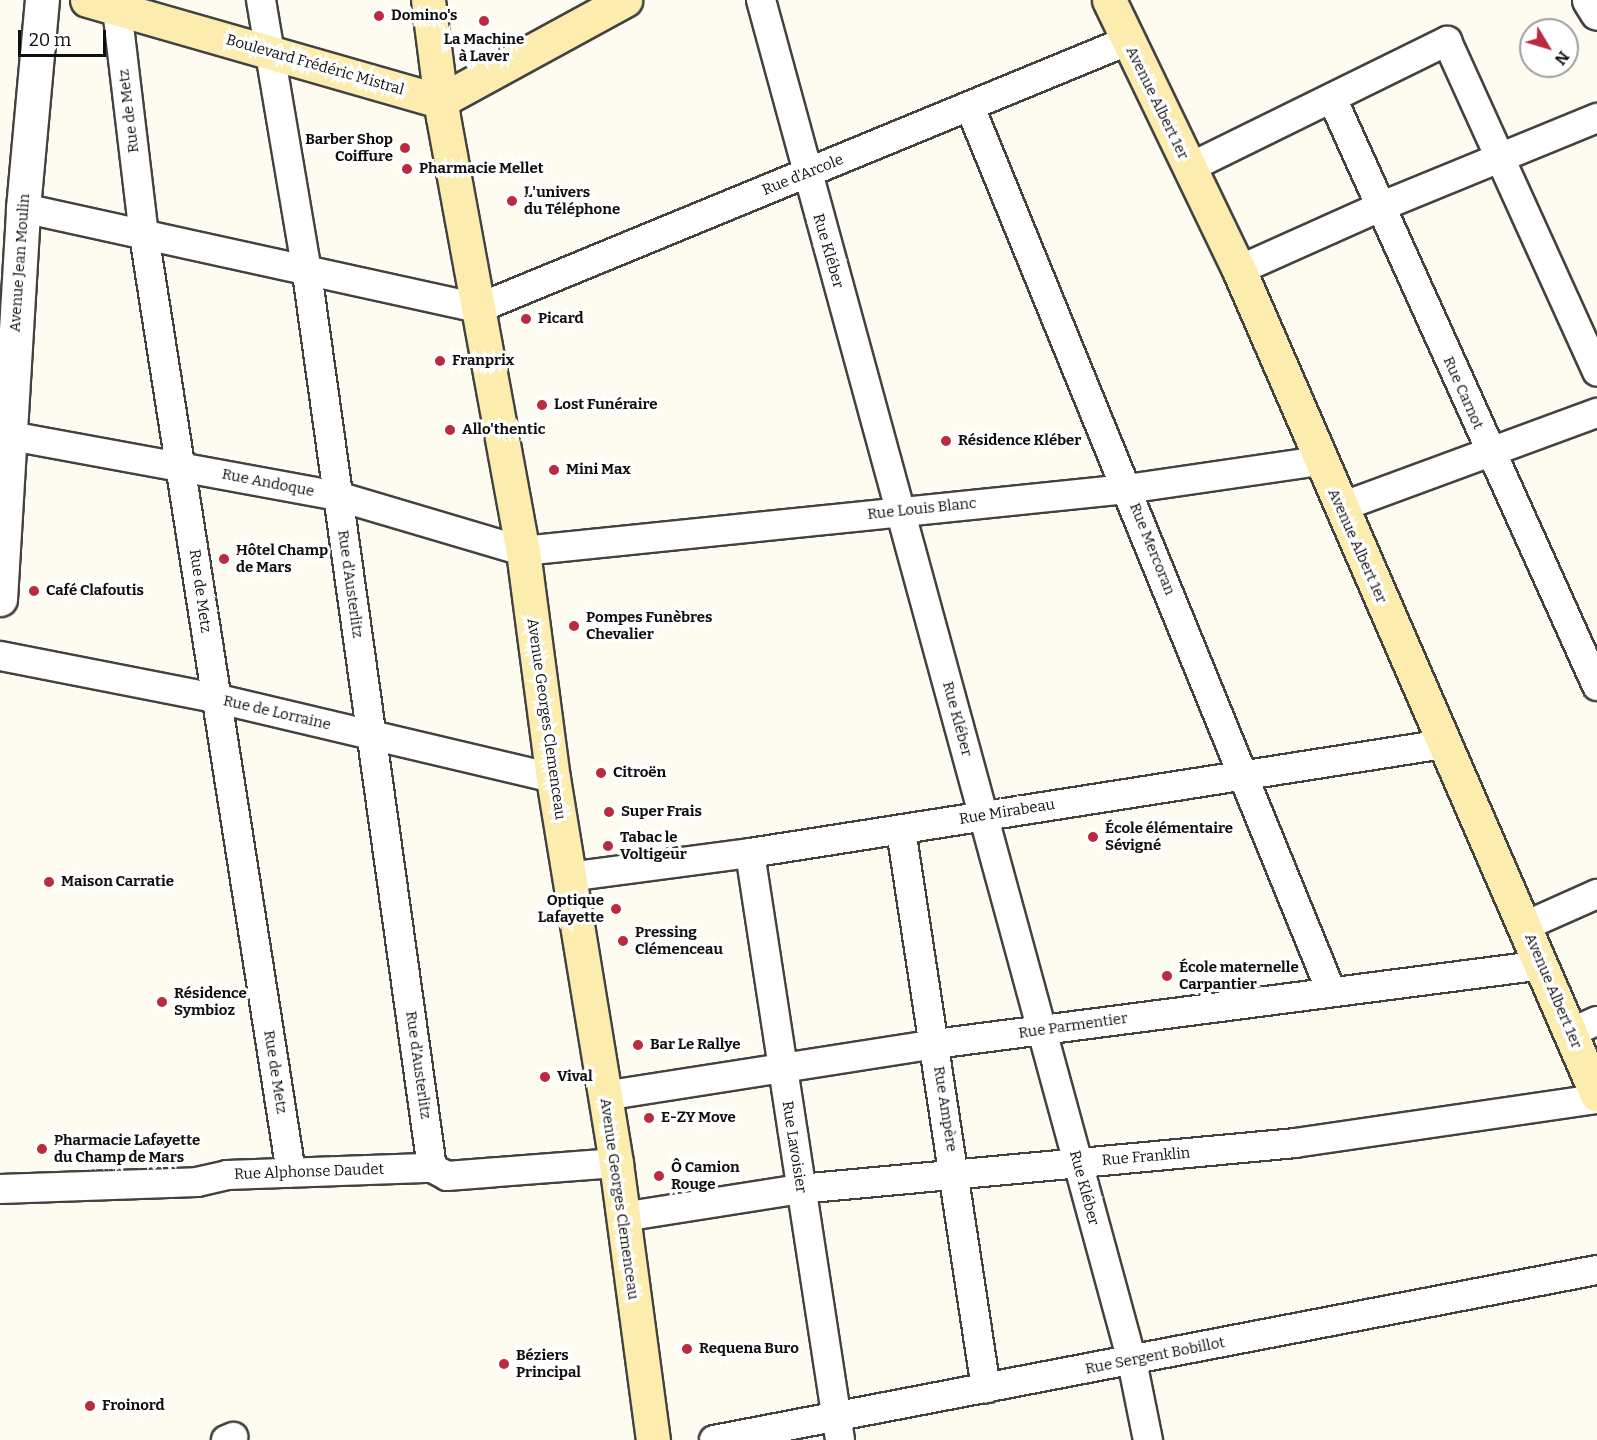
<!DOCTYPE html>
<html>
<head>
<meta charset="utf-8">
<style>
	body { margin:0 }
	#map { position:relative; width:1597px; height:1440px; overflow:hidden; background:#fefbf1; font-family:Bitter,serif }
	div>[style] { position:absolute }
	.roads { filter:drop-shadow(2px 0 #424242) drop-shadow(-2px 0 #424242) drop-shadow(0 2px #424242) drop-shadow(0 -2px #424242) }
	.minor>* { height:28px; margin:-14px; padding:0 14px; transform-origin:14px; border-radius:14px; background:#fff }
	.tertiary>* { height:33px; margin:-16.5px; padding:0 16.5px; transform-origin:16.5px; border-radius:16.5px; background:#fff }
	.secondary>* { height:33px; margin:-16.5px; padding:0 16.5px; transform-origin:16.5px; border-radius:16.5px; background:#fcedae }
	.dots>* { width:16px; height:16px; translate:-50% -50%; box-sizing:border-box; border:3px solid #fff; border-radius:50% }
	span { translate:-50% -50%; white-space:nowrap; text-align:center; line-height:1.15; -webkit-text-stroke:6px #fff; paint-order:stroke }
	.poi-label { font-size:15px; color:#0f0f0f; font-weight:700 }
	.left { translate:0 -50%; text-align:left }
	.right { translate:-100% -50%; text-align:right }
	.street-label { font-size:15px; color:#0f0f0f }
	.north { position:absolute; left:1519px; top:18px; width:60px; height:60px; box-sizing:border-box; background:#fff; border:2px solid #9f9f9f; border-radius:50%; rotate:128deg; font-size:16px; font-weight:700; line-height:24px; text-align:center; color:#0f0f0f }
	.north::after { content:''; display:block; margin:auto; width:21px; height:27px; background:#ba2b3e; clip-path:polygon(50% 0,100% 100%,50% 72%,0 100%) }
	.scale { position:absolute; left:18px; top:30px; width:88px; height:27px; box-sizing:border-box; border:3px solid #0f0f0f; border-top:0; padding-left:8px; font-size:18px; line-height:21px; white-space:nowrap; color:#0f0f0f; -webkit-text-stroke:4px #fff; paint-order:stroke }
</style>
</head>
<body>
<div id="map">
	<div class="roads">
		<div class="minor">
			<div style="left:261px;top:0;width:277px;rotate:80.4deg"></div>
			<div style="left:307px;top:273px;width:904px;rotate:82.05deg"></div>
			<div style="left:761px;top:0;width:1411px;rotate:74.75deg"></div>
			<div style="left:1132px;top:1361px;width:81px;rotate:78.6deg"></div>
			<div style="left:117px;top:9px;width:228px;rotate:83.2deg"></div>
			<div style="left:144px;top:235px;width:949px;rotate:81.09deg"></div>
			<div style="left:1332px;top:98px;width:645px;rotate:65.74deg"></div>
			<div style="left:970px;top:107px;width:955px;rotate:67.79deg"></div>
			<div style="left:1189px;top:168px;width:288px;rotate:-26.2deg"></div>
			<div style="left:1447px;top:41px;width:363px;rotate:65.6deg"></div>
			<div style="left:23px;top:208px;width:467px;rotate:12.4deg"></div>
			<div style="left:479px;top:308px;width:701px;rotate:-22.39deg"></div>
			<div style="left:1239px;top:270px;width:154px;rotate:-24.1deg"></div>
			<div style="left:1380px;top:207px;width:235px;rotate:-22.3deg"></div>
			<div style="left:0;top:434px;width:343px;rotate:10.4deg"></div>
			<div style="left:337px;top:496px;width:194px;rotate:16.5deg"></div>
			<div style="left:523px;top:551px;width:607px;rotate:-5.86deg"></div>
			<div style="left:1127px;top:489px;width:195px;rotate:-8.3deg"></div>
			<div style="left:1341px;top:507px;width:273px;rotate:-20.2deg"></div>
			<div style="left:0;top:656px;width:219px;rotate:11.1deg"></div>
			<div style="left:215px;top:698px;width:347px;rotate:13.3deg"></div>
			<div style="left:901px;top:830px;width:565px;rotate:81.35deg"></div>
			<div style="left:750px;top:853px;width:594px;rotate:81.28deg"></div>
			<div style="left:568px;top:877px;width:184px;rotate:-7.5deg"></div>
			<div style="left:750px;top:853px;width:703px;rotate:-8.93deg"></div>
			<div style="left:1525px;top:926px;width:79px;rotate:-24deg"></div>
			<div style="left:1572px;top:1032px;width:27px;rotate:-24deg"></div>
			<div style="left:604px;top:1096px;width:335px;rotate:-8.9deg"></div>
			<div style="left:935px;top:1044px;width:613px;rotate:-7.4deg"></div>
			<div style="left:0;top:1189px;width:197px;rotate:-2deg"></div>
			<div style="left:197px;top:1182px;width:31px;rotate:-13deg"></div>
			<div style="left:227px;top:1175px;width:205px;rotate:-2deg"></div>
			<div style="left:432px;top:1168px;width:17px;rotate:28deg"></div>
			<div style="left:447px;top:1176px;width:169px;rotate:-4.4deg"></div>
			<div style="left:623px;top:1217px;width:179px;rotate:-9deg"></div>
			<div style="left:800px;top:1189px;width:497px;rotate:-5.3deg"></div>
			<div style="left:1295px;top:1143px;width:305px;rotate:-8.3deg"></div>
			<div style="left:226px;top:1440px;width:8px;rotate:-23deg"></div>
			<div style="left:714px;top:1440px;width:899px;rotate:-10.9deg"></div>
		</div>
		<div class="tertiary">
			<div style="left:1589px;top:0;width:15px;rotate:58deg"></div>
			<div style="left:0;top:599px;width:392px;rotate:-86.6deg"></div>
			<div style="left:23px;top:208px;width:209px;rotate:-84.8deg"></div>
		</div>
		<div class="secondary">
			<div style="left:87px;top:0;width:367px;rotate:16deg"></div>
			<div style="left:428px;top:0;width:118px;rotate:82.7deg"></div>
			<div style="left:443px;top:117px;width:441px;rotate:79.6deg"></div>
			<div style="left:523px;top:551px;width:229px;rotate:82.5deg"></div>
			<div style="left:553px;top:778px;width:390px;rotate:80.7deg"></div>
			<div style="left:616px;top:1163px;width:279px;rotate:82.4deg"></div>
			<div style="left:1109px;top:0;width:300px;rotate:64.3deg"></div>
			<div style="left:1239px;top:270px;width:899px;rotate:66.54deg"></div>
			<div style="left:440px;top:101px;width:211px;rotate:-28.6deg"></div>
		</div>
	</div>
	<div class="dots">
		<div style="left:379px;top:16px;background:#ba2b3e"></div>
		<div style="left:484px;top:21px;background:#ba2b3e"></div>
		<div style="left:405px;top:148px;background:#ba2b3e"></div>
		<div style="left:407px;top:169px;background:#ba2b3e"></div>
		<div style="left:512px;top:201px;background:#ba2b3e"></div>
		<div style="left:526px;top:319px;background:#ba2b3e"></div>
		<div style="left:440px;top:361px;background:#ba2b3e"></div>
		<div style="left:542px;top:405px;background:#ba2b3e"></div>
		<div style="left:450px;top:430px;background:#ba2b3e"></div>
		<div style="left:946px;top:441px;background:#ba2b3e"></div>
		<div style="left:554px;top:470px;background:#ba2b3e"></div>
		<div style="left:224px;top:559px;background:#ba2b3e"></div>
		<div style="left:34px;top:591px;background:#ba2b3e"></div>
		<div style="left:574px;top:626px;background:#ba2b3e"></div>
		<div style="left:601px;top:773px;background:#ba2b3e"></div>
		<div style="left:609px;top:812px;background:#ba2b3e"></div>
		<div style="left:1093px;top:837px;background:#ba2b3e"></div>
		<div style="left:608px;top:846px;background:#ba2b3e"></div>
		<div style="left:49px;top:882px;background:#ba2b3e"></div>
		<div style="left:616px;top:909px;background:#ba2b3e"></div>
		<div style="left:623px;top:941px;background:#ba2b3e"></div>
		<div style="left:1167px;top:976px;background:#ba2b3e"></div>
		<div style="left:162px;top:1002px;background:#ba2b3e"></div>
		<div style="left:638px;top:1045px;background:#ba2b3e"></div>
		<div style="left:545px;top:1077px;background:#ba2b3e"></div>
		<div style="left:649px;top:1118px;background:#ba2b3e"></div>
		<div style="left:42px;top:1149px;background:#ba2b3e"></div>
		<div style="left:659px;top:1176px;background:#ba2b3e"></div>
		<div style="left:687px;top:1349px;background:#ba2b3e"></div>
		<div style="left:504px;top:1364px;background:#ba2b3e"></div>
		<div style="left:90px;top:1406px;background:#ba2b3e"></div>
	</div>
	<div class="poi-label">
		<span class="left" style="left:391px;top:16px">Domino's</span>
		<span style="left:484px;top:48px">La Machine<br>à Laver</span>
		<span class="right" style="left:393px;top:148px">Barber Shop<br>Coiffure</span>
		<span class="left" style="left:419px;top:169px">Pharmacie Mellet</span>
		<span class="left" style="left:524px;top:201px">L'univers<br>du Téléphone</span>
		<span class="left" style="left:538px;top:319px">Picard</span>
		<span class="left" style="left:452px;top:361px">Franprix</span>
		<span class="left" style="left:554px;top:405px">Lost Funéraire</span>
		<span class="left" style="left:462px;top:430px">Allo'thentic</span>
		<span class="left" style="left:958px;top:441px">Résidence Kléber</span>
		<span class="left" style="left:566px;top:470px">Mini Max</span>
		<span class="left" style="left:236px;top:559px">Hôtel Champ<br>de Mars</span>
		<span class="left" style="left:46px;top:591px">Café Clafoutis</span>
		<span class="left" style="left:586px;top:626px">Pompes Funèbres<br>Chevalier</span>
		<span class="left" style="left:613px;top:773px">Citroën</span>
		<span class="left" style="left:621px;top:812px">Super Frais</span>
		<span class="left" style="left:1105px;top:837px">École élémentaire<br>Sévigné</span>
		<span class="left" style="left:620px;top:846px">Tabac le<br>Voltigeur</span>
		<span class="left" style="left:61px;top:882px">Maison Carratie</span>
		<span class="right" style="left:604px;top:909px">Optique<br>Lafayette</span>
		<span class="left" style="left:635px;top:941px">Pressing<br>Clémenceau</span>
		<span class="left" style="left:1179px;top:976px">École maternelle<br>Carpantier</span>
		<span class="left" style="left:174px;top:1002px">Résidence<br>Symbioz</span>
		<span class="left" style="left:650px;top:1045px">Bar Le Rallye</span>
		<span class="left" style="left:557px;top:1077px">Vival</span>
		<span class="left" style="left:661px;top:1118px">E-ZY Move</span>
		<span class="left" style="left:54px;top:1149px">Pharmacie Lafayette<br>du Champ de Mars</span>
		<span class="left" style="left:671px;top:1176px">Ô Camion<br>Rouge</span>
		<span class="left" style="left:699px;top:1349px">Requena Buro</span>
		<span class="left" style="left:516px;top:1364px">Béziers<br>Principal</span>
		<span class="left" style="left:102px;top:1406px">Froinord</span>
	</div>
	<div class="street-label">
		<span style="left:315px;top:65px;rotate:16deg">Boulevard Frédéric Mistral</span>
		<span style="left:1157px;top:103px;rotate:64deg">Avenue Albert 1er</span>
		<span style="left:129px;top:111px;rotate:-97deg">Rue de Metz</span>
		<span style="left:803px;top:175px;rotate:-22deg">Rue d'Arcole</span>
		<span style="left:828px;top:251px;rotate:74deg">Rue Kléber</span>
		<span style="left:20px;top:263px;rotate:-86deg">Avenue Jean Moulin</span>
		<span style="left:1463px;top:393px;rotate:66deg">Rue Carnot</span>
		<span style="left:268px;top:483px;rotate:11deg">Rue Andoque</span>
		<span style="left:922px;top:509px;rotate:-6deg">Rue Louis Blanc</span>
		<span style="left:1357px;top:546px;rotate:66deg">Avenue Albert 1er</span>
		<span style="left:1152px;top:549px;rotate:68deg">Rue Mercoran</span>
		<span style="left:350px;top:584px;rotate:82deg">Rue d'Austerlitz</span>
		<span style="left:200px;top:591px;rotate:82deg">Rue de Metz</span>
		<span style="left:277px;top:713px;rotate:13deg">Rue de Lorraine</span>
		<span style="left:546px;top:719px;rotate:82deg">Avenue Georges Clemenceau</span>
		<span style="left:957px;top:719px;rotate:75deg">Rue Kléber</span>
		<span style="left:1007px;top:812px;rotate:-9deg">Rue Mirabeau</span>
		<span style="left:1553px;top:991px;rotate:67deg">Avenue Albert 1er</span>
		<span style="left:1073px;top:1026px;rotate:-8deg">Rue Parmentier</span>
		<span style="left:418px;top:1065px;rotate:82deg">Rue d'Austerlitz</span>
		<span style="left:275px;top:1072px;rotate:81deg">Rue de Metz</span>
		<span style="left:945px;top:1109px;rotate:81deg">Rue Ampère</span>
		<span style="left:794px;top:1147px;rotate:81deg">Rue Lavoisier</span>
		<span style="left:1146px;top:1157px;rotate:-5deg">Rue Franklin</span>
		<span style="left:309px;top:1172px;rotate:-2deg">Rue Alphonse Daudet</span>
		<span style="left:1084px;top:1188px;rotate:75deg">Rue Kléber</span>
		<span style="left:619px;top:1199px;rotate:82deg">Avenue Georges Clemenceau</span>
		<span style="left:1155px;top:1356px;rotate:-11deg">Rue Sergent Bobillot</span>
	</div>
	<div class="north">N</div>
	<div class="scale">20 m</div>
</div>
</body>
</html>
